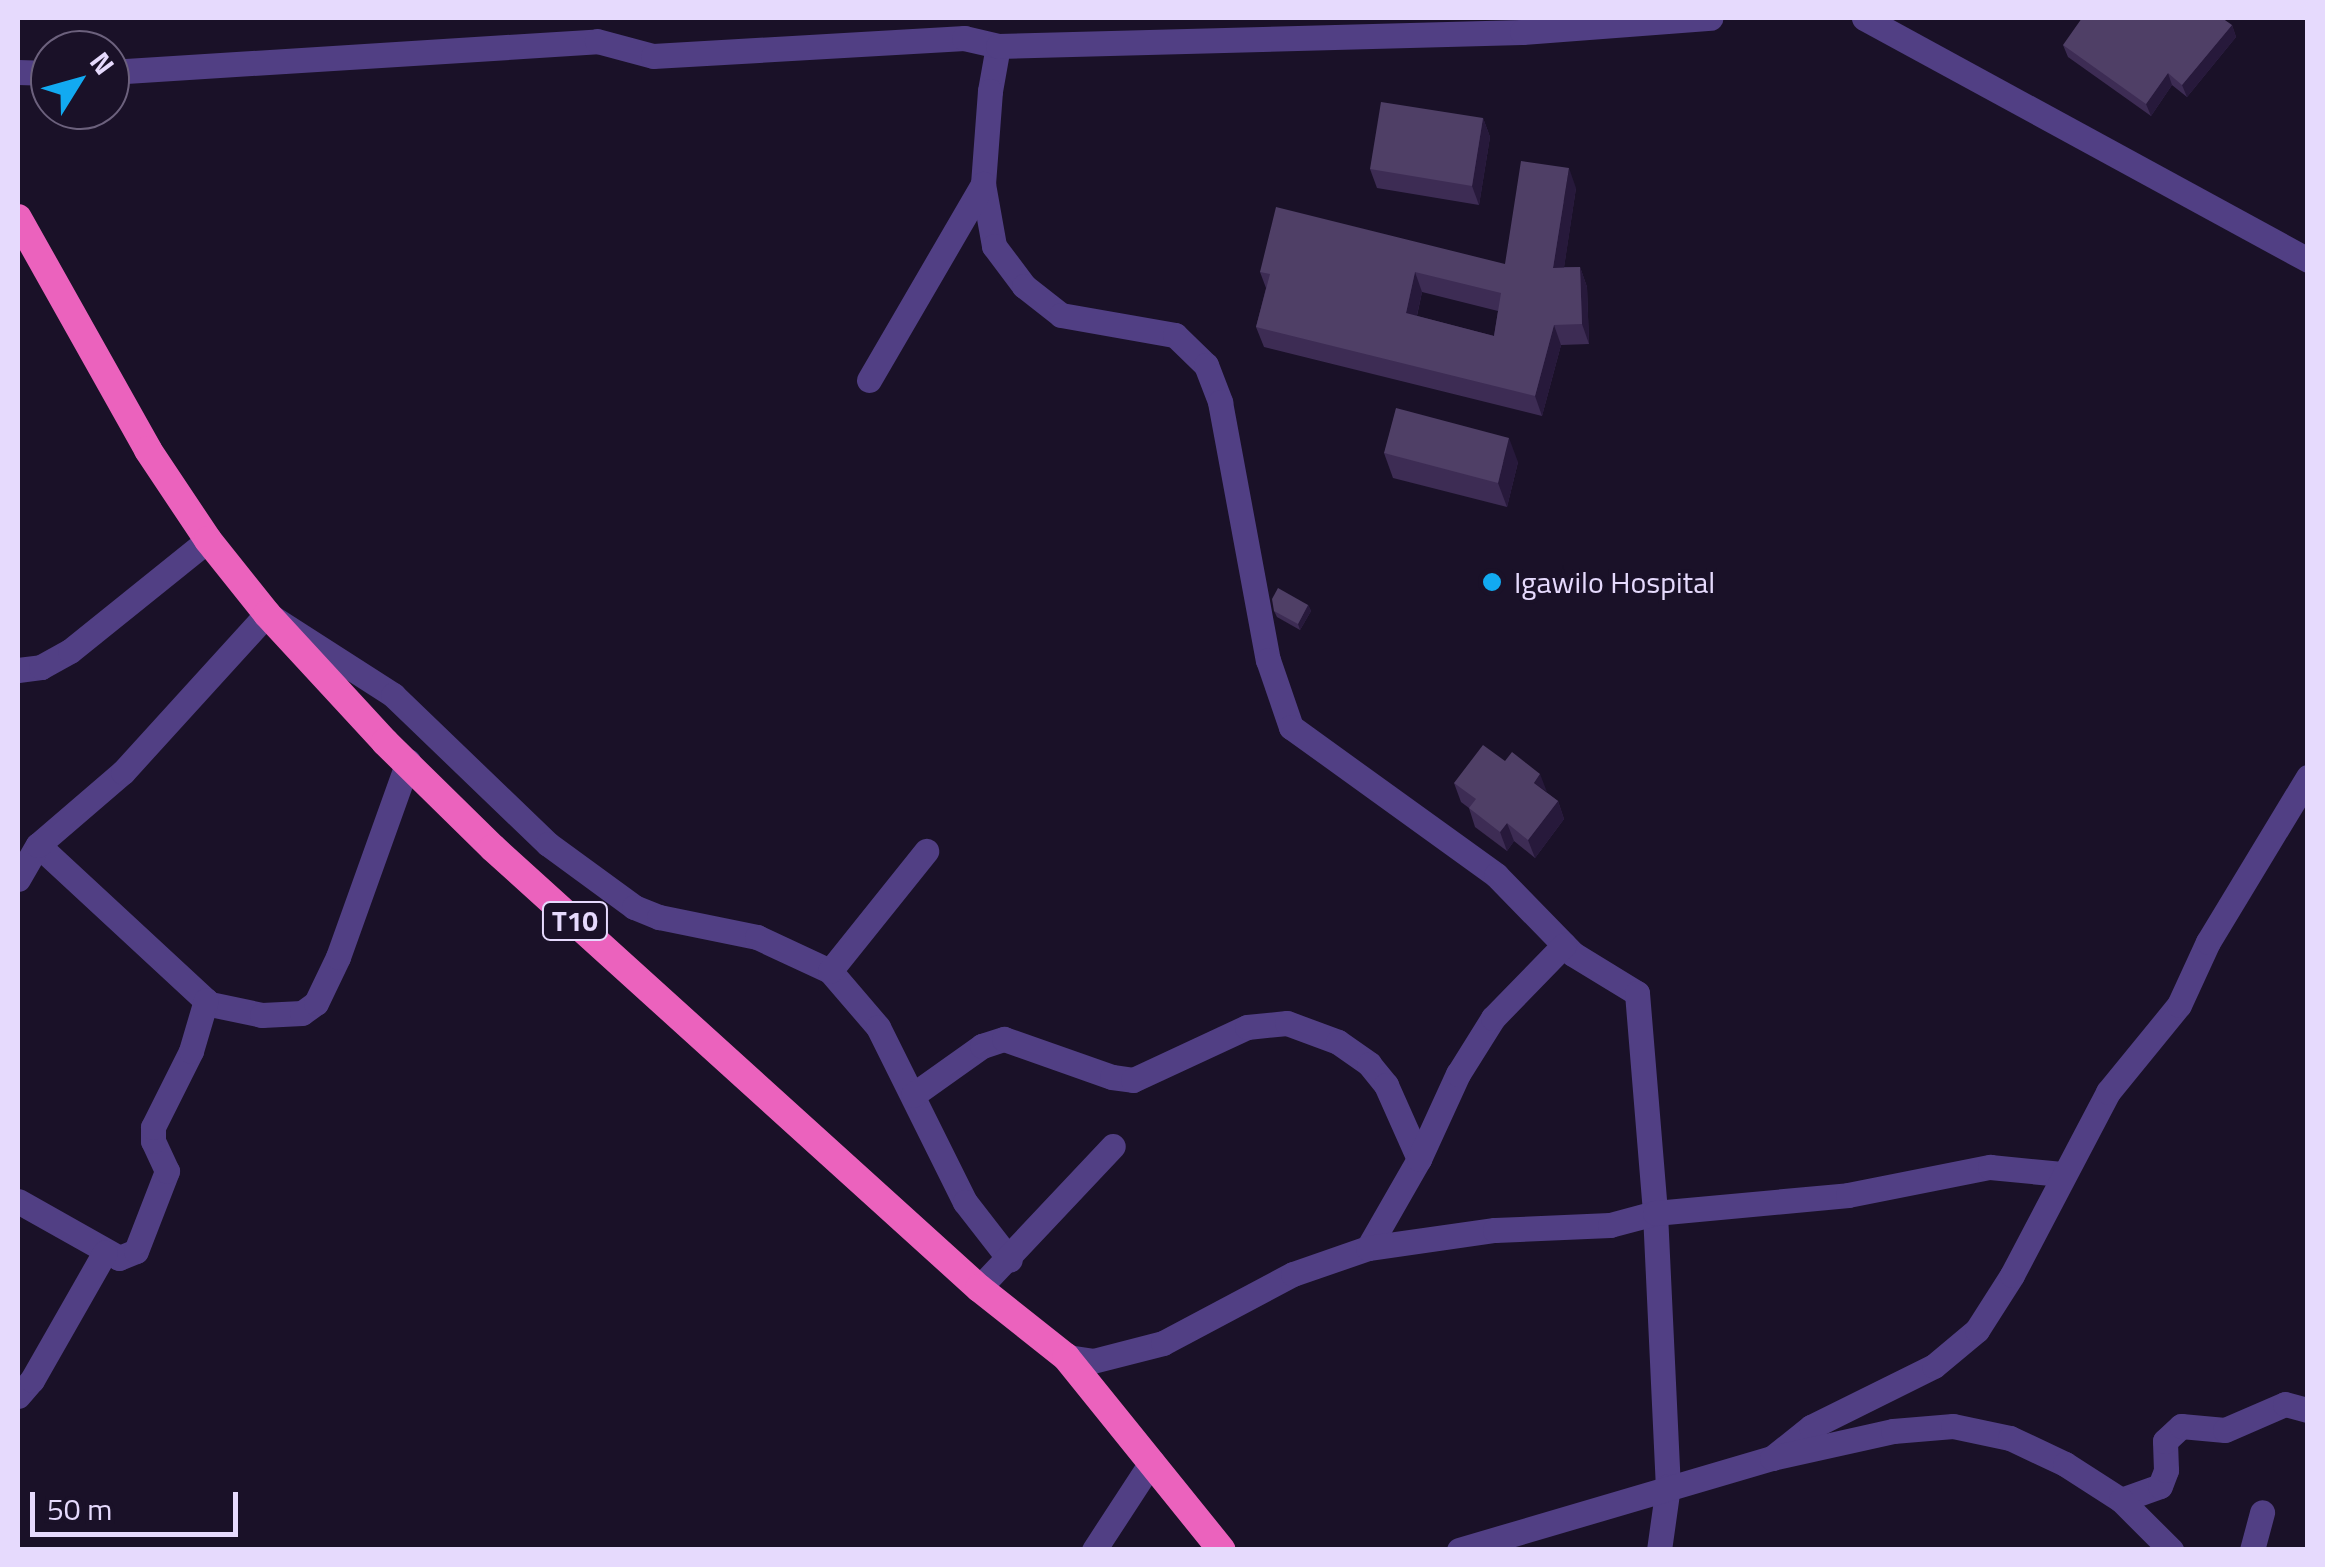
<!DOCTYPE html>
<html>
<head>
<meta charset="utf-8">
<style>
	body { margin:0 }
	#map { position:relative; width:2325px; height:1567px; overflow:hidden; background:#1a1128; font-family:"Titillium Web",sans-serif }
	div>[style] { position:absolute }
	.minor>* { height:25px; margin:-12.5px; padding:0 12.5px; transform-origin:12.5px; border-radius:12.5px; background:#513f84 }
	.trunk>* { height:28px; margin:-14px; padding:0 14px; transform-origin:14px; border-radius:14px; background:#eb62bd }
	.wall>* { inset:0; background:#3d2c54 }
	.shaded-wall>* { inset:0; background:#27193b }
	.building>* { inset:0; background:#4f3f66 }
	.dots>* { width:28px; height:28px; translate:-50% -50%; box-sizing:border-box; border:5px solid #1a1128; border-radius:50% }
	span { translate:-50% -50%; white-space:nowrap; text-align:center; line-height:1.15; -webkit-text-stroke:8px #1a1128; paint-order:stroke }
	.shield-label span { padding:2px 8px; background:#1a1128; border:2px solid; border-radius:8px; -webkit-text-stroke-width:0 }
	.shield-label { font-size:28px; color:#e6dafd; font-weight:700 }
	.poi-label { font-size:30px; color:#e6dafd }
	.left { translate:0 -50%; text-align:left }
	.frame { position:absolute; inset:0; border:20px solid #e6dafd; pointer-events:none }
	.north { position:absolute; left:30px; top:30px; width:100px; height:100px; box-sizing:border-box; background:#1a1128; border:2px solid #6c617d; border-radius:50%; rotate:53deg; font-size:28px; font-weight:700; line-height:40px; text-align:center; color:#e6dafd }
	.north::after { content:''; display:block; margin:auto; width:35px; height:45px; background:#12aaf1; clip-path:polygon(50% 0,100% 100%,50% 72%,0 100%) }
	.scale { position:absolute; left:30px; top:1492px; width:208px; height:45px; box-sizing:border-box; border:5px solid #e6dafd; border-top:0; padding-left:12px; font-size:30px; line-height:35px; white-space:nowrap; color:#e6dafd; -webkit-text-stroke:8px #1a1128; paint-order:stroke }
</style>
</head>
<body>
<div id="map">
	<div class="minor">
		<div style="left:1864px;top:18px;width:506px;rotate:28.59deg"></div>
		<div style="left:998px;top:46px;width:46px;rotate:100.1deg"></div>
		<div style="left:990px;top:91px;width:93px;rotate:94.3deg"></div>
		<div style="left:983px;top:184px;width:63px;rotate:79.9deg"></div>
		<div style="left:994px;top:246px;width:50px;rotate:53.1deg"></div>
		<div style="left:1024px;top:286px;width:47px;rotate:38.1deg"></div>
		<div style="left:1061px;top:315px;width:116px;rotate:10deg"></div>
		<div style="left:1175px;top:335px;width:43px;rotate:44.1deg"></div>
		<div style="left:1206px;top:365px;width:40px;rotate:69deg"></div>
		<div style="left:1220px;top:402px;width:262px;rotate:79.5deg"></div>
		<div style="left:1268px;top:660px;width:71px;rotate:71.1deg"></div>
		<div style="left:1291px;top:727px;width:253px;rotate:35.8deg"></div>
		<div style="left:1496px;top:875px;width:110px;rotate:45.7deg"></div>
		<div style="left:1573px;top:954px;width:75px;rotate:31.4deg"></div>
		<div style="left:1637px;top:993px;width:221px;rotate:85.3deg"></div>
		<div style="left:1655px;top:1213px;width:273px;rotate:87.3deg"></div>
		<div style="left:1668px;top:1486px;width:65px;rotate:98deg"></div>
		<div style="left:18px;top:72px;width:32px;rotate:2deg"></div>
		<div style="left:110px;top:72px;width:488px;rotate:-3.6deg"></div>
		<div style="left:597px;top:41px;width:58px;rotate:15deg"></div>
		<div style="left:653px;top:56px;width:312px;rotate:-3.3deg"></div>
		<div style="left:964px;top:38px;width:35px;rotate:13deg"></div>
		<div style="left:998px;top:46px;width:524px;rotate:-1.53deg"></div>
		<div style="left:1522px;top:32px;width:189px;rotate:-4.3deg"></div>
		<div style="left:869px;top:380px;width:227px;rotate:-59.8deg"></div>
		<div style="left:18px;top:670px;width:23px;rotate:-7deg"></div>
		<div style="left:41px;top:667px;width:33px;rotate:-29deg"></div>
		<div style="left:70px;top:651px;width:177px;rotate:-38.8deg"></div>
		<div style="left:38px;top:845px;width:234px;rotate:42.8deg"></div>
		<div style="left:210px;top:1004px;width:53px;rotate:11.9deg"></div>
		<div style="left:262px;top:1015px;width:40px;rotate:-2.9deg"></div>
		<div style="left:302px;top:1013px;width:17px;rotate:-36deg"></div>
		<div style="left:316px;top:1003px;width:51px;rotate:-64.4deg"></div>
		<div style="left:338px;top:957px;width:208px;rotate:-70.3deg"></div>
		<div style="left:18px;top:879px;width:39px;rotate:-60deg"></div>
		<div style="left:38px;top:845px;width:112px;rotate:-40.7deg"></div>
		<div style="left:123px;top:772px;width:214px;rotate:-47.7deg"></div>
		<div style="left:267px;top:614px;width:150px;rotate:32.7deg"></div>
		<div style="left:393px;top:695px;width:215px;rotate:43.9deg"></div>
		<div style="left:548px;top:844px;width:107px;rotate:36.2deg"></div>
		<div style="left:634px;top:907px;width:27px;rotate:22deg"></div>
		<div style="left:659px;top:917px;width:100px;rotate:11.5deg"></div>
		<div style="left:757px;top:937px;width:81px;rotate:25deg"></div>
		<div style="left:830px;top:971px;width:74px;rotate:49.4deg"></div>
		<div style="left:878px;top:1027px;width:195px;rotate:63.6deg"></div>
		<div style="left:965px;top:1202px;width:73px;rotate:52.2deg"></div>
		<div style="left:830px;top:971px;width:154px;rotate:-51.3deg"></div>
		<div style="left:913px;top:1095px;width:85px;rotate:-35.4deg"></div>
		<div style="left:982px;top:1046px;width:23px;rotate:-18deg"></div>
		<div style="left:1004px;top:1039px;width:114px;rotate:19.4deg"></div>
		<div style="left:1112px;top:1077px;width:21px;rotate:8deg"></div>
		<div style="left:1133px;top:1080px;width:126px;rotate:-24.9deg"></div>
		<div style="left:1247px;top:1027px;width:40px;rotate:-5.7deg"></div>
		<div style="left:1287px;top:1023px;width:54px;rotate:20.4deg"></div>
		<div style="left:1338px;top:1042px;width:38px;rotate:35deg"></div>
		<div style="left:1369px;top:1064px;width:27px;rotate:51deg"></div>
		<div style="left:1386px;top:1085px;width:81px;rotate:66deg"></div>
		<div style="left:18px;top:1201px;width:116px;rotate:29.4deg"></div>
		<div style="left:119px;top:1258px;width:18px;rotate:-22deg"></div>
		<div style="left:136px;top:1251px;width:86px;rotate:-68.8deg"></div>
		<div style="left:167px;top:1171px;width:33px;rotate:-115deg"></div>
		<div style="left:153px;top:1141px;width:14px;rotate:-90deg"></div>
		<div style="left:153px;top:1127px;width:85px;rotate:-63.4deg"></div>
		<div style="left:191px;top:1051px;width:53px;rotate:-73.6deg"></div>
		<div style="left:1368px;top:1248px;width:103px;rotate:-60.2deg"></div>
		<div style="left:1419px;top:1159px;width:94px;rotate:-65.4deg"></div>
		<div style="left:1458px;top:1074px;width:66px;rotate:-58deg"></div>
		<div style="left:1493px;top:1018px;width:102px;rotate:-45.8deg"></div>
		<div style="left:979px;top:1288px;width:195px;rotate:-46.7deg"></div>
		<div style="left:1066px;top:1357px;width:27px;rotate:8deg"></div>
		<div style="left:1093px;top:1361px;width:72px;rotate:-14.4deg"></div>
		<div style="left:1163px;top:1343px;width:147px;rotate:-28deg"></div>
		<div style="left:1293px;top:1274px;width:79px;rotate:-19.1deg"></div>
		<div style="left:1368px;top:1248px;width:128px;rotate:-8.1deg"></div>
		<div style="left:1495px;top:1230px;width:115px;rotate:-2.5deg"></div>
		<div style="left:1610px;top:1225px;width:47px;rotate:-14.9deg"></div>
		<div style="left:1655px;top:1213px;width:194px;rotate:-5.3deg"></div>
		<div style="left:1848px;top:1195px;width:145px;rotate:-11.2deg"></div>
		<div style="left:1990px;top:1167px;width:72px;rotate:5.6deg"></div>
		<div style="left:18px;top:1396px;width:21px;rotate:-49deg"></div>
		<div style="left:32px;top:1380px;width:147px;rotate:-60.3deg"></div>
		<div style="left:1772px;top:1458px;width:50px;rotate:-38.5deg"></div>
		<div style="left:1811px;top:1427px;width:137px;rotate:-26.4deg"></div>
		<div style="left:1934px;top:1366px;width:56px;rotate:-39.9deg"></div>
		<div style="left:1977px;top:1330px;width:65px;rotate:-57.5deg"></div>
		<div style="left:2012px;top:1275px;width:207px;rotate:-62.3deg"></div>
		<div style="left:2108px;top:1092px;width:112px;rotate:-50.8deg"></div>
		<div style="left:2179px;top:1005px;width:69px;rotate:-65.3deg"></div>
		<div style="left:2208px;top:942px;width:193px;rotate:-58.8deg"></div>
		<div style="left:2121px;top:1500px;width:41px;rotate:-19.7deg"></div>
		<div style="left:2160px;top:1486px;width:17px;rotate:-69deg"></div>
		<div style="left:2166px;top:1470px;width:29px;rotate:-92deg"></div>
		<div style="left:2165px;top:1441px;width:22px;rotate:-43deg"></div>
		<div style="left:2181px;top:1426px;width:44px;rotate:5.2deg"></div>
		<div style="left:2225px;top:1430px;width:65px;rotate:-23.4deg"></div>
		<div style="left:2285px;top:1404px;width:24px;rotate:15deg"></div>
		<div style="left:1094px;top:1550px;width:106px;rotate:-56.9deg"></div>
		<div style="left:1459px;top:1550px;width:326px;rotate:-16.4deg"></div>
		<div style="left:1772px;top:1458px;width:124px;rotate:-12.6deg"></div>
		<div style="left:1893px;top:1431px;width:60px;rotate:-4.8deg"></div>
		<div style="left:1953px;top:1426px;width:58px;rotate:11.9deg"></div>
		<div style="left:2010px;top:1438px;width:61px;rotate:25.3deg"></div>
		<div style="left:2065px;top:1464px;width:67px;rotate:32.7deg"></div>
		<div style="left:2121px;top:1500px;width:71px;rotate:45deg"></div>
		<div style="left:2252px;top:1550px;width:39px;rotate:-75deg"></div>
	</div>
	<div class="trunk">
		<div style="left:18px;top:218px;width:266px;rotate:60.7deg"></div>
		<div style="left:148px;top:450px;width:108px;rotate:56.3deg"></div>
		<div style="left:208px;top:540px;width:95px;rotate:51.4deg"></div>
		<div style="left:267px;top:614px;width:174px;rotate:47.3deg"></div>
		<div style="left:385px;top:742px;width:151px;rotate:44.5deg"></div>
		<div style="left:493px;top:848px;width:656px;rotate:42.16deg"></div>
		<div style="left:979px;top:1288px;width:111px;rotate:38.4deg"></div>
		<div style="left:1066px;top:1357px;width:248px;rotate:51.1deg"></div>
	</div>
	<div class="wall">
		<div style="clip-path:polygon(2232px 25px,2236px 37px,2187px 97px,2172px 85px,2151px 116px,2068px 57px,2063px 45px)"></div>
		<div style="clip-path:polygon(1483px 118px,1490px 137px,1479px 205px,1377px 188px,1370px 169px)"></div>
		<div style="clip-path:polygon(evenodd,1576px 188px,1564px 267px,1580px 267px,1587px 287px,1589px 344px,1561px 345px,1542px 416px,1264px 347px,1256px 327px,1266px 288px,1260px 272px,1505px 264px,1576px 188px,1422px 292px,1498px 311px,1494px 336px,1417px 316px,1422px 292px)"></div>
		<div style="clip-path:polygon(1384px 453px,1518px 462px,1507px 507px,1393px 478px)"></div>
		<div style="clip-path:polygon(1308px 605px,1311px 611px,1300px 630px,1277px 617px,1274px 611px)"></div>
		<div style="clip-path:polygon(1454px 783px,1547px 793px,1558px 801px,1564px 819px,1535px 858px,1514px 841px,1507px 851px,1475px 827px,1469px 808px,1461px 802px)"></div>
	</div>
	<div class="shaded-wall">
		<div style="clip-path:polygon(2232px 25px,2236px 37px,2187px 97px,2182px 85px)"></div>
		<div style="clip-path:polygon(2168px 73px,2172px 85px,2151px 116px,2146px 104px)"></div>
		<div style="clip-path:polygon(1483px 118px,1490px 137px,1479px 205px,1472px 186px)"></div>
		<div style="clip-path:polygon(1569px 168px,1576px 188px,1561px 288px,1553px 268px)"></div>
		<div style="clip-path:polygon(1580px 267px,1587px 287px,1589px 344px,1582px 324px)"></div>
		<div style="clip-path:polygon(1415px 272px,1422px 292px,1413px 333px,1406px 313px)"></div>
		<div style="clip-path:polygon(1554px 325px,1561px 345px,1542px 416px,1535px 396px)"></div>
		<div style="clip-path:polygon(1509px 438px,1518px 462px,1507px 507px,1498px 483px)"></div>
		<div style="clip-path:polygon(1308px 605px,1311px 611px,1300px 630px,1298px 624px)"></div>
		<div style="clip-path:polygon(1540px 774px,1547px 792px,1534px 783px)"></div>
		<div style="clip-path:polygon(1558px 801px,1564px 819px,1535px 858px,1528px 840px)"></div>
		<div style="clip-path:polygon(1507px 823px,1514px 841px,1507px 851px,1500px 832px)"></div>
	</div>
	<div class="building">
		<div style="clip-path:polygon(2082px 18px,2222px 18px,2232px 25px,2182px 85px,2168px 73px,2146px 104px,2063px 45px)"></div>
		<div style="clip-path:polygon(1381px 102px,1483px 118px,1472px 186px,1370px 169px)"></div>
		<div style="clip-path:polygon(evenodd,1521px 161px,1569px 168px,1553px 268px,1580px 267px,1582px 324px,1554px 325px,1535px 396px,1256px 327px,1270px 274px,1260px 272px,1276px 207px,1505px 264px,1521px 161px,1415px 272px,1501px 293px,1494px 336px,1406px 313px,1415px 272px)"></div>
		<div style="clip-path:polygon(1396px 408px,1509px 438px,1498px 483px,1384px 453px)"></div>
		<div style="clip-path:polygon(1278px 588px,1308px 605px,1298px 624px,1274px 611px,1272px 599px)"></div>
		<div style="clip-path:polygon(1483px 745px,1505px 761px,1512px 752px,1540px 774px,1534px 783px,1558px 801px,1528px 840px,1507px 823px,1500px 832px,1469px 808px,1476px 799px,1454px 783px)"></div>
	</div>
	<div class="dots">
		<div style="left:1492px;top:582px;background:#12aaf1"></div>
	</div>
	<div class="shield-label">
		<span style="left:575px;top:921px">T10</span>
	</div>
	<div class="poi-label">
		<span class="left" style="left:1514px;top:582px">Igawilo Hospital</span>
	</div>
	<div class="frame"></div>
	<div class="north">N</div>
	<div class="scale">50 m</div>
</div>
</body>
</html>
